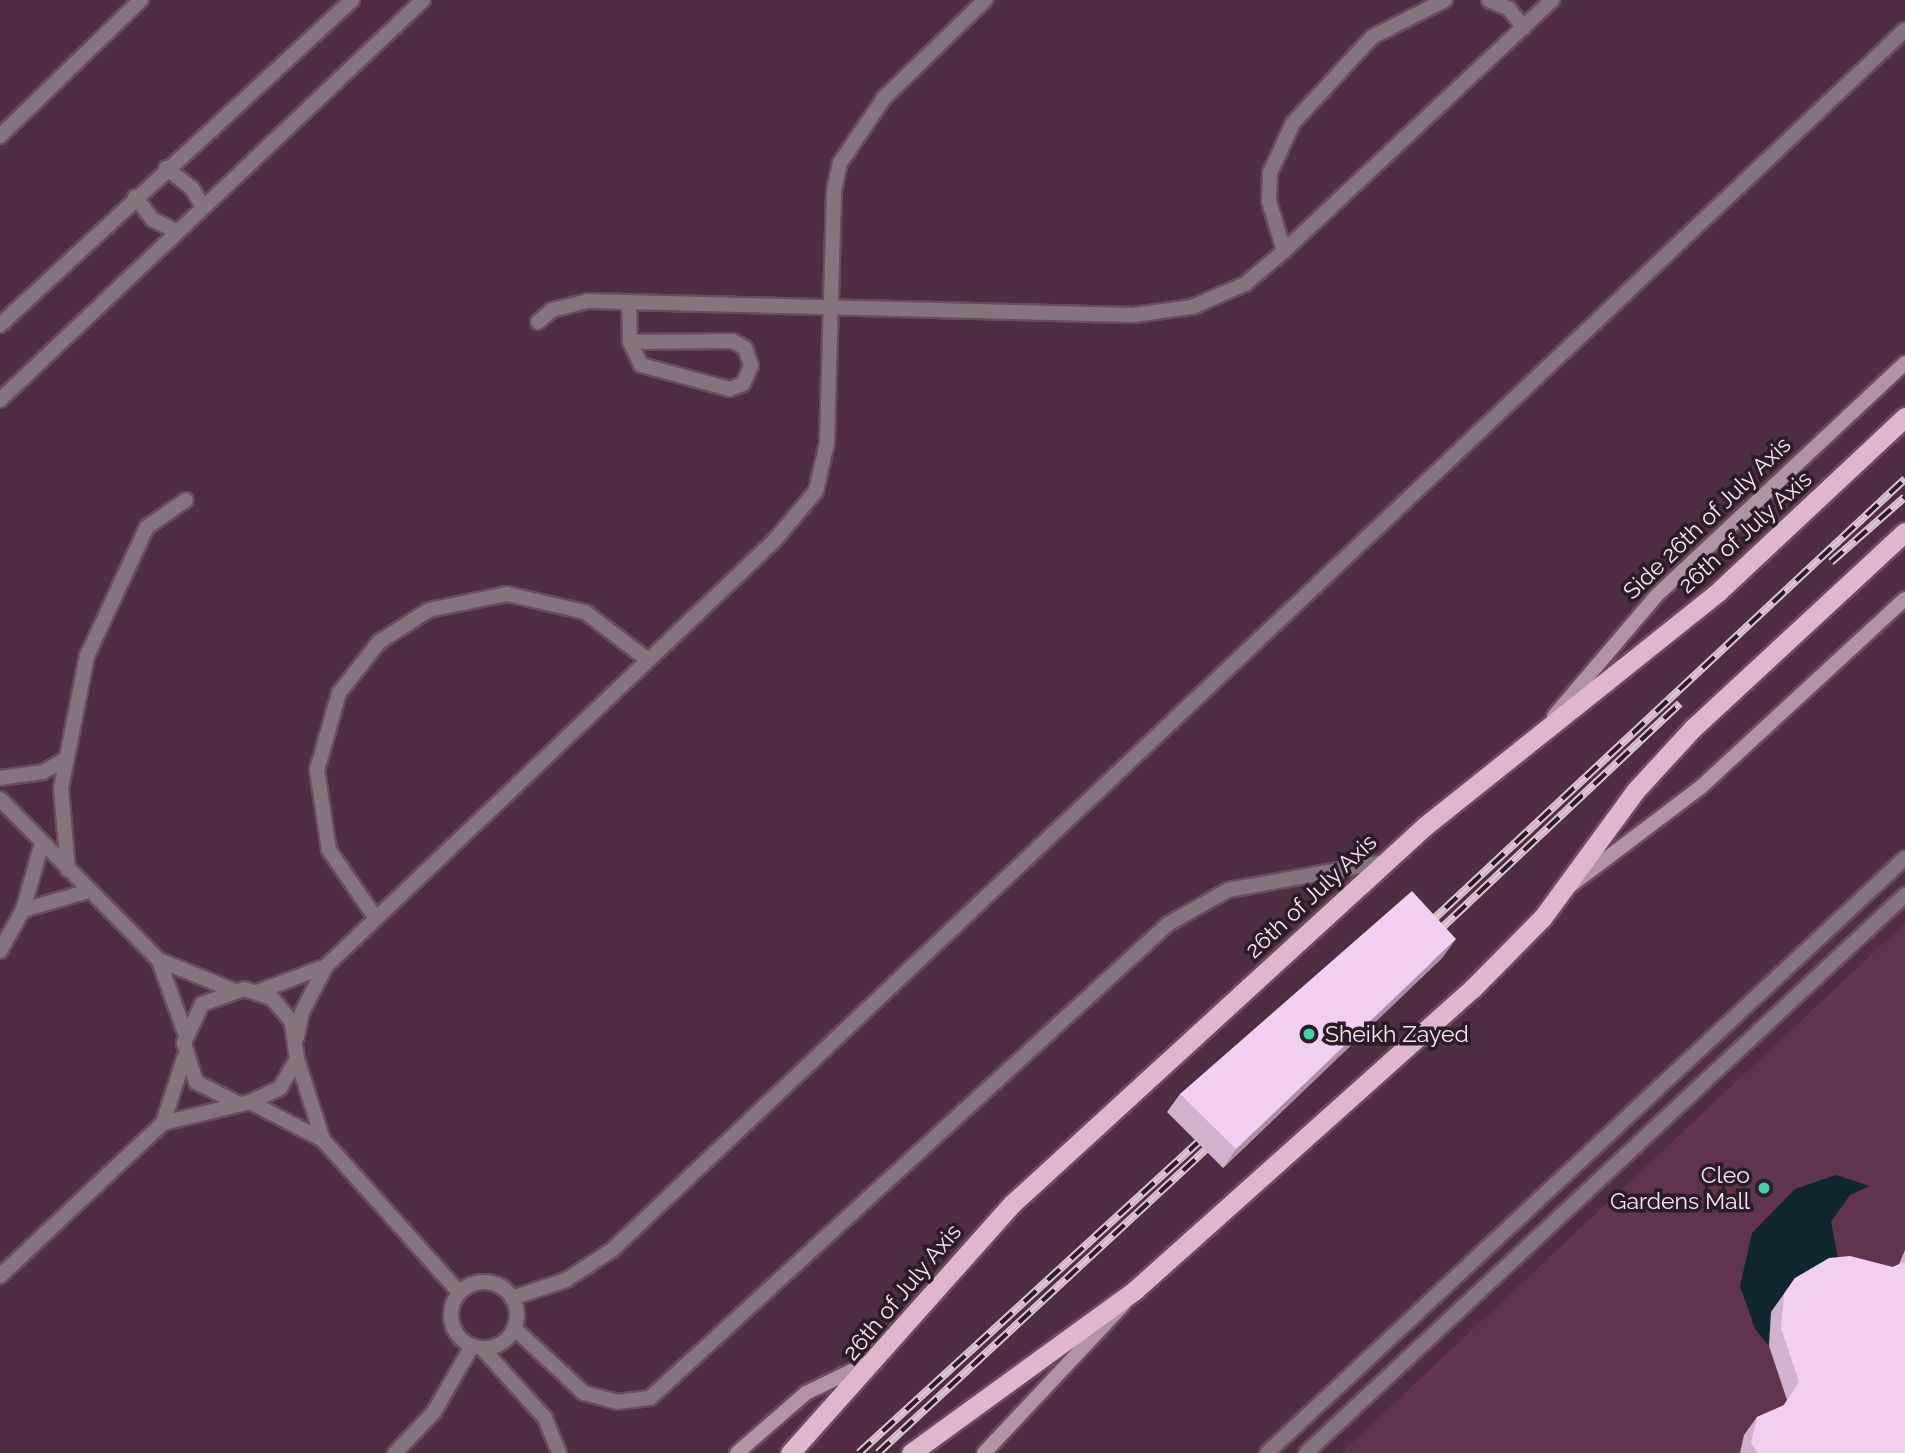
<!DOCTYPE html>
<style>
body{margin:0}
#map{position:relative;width:1905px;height:1453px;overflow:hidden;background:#502e41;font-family:Raleway,sans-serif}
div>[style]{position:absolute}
.built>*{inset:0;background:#5e354c}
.water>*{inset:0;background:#112730}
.roads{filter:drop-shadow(2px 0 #6b4b5d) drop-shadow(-2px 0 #6b4b5d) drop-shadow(0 2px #6b4b5d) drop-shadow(0 -2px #6b4b5d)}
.minor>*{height:14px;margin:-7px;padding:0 7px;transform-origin:7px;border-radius:7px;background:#86747d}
.minor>.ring{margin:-7px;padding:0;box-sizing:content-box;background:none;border:14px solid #86747d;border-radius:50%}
.secondary>*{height:14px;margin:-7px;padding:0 7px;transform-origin:7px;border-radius:7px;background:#b094a2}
.trunk>*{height:19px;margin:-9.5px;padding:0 9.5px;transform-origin:9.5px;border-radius:9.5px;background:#deb7cb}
.rail>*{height:8px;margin-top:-4px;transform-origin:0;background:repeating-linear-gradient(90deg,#2c1c25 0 16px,#dcc4d0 0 32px);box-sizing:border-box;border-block:2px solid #dcc4d0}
.wall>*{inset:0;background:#ceb2ce}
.shaded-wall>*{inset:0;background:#a891a8}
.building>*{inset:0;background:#f0cff0}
.dots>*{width:19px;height:19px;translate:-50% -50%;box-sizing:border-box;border:4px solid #2c1c25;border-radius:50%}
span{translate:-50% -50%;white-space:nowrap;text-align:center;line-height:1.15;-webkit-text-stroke:7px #2c1c25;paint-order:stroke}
.street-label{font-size:23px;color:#fae4ef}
.poi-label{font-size:23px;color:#fae4ef}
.left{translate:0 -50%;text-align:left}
.right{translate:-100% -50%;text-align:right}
</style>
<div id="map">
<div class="built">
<i style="clip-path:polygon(1905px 923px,1905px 1453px,1341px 1453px)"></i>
</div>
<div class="water">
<i style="clip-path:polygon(1836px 1175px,1870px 1186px,1850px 1195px,1831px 1222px,1840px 1268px,1783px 1296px,1771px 1312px,1769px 1346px,1755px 1329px,1740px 1286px,1752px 1233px,1795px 1189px)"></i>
</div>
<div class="roads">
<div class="minor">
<i style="left:1489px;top:0;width:22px;rotate:24deg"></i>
<i style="left:1509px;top:9px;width:24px;rotate:52deg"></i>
<i style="left:0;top:136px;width:196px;rotate:-44deg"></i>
<i style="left:166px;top:168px;width:33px;rotate:38deg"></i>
<i style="left:192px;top:188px;width:22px;rotate:60deg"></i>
<i style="left:135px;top:197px;width:28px;rotate:52deg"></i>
<i style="left:152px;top:219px;width:28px;rotate:27deg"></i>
<i style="left:1284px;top:251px;width:52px;rotate:-106.7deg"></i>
<i style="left:1269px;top:201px;width:28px;rotate:-88deg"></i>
<i style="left:1270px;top:173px;width:55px;rotate:-65.3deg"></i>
<i style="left:1293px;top:123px;width:117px;rotate:-47.4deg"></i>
<i style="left:1372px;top:37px;width:82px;rotate:-26.9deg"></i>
<i style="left:629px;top:302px;width:40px;rotate:88.6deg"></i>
<i style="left:630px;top:342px;width:25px;rotate:64deg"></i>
<i style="left:641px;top:365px;width:92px;rotate:15.1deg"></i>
<i style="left:730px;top:389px;width:14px;rotate:-21deg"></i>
<i style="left:743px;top:384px;width:20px;rotate:-66deg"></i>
<i style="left:751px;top:366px;width:19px;rotate:-108deg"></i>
<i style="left:745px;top:348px;width:14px;rotate:-150deg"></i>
<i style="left:733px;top:341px;width:103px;rotate:179.4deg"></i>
<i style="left:538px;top:322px;width:18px;rotate:-41deg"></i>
<i style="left:552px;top:310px;width:36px;rotate:-14deg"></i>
<i style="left:587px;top:301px;width:547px;rotate:1.47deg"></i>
<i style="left:1134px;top:315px;width:59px;rotate:-7.9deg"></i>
<i style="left:1192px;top:307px;width:58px;rotate:-23.5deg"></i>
<i style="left:1245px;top:284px;width:51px;rotate:-40.2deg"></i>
<i style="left:1284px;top:251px;width:367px;rotate:-43.1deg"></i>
<i style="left:0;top:325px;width:479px;rotate:-42.7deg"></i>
<i style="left:0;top:400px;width:582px;rotate:-43.4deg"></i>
<i style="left:0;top:778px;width:43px;rotate:-7.9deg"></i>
<i style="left:43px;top:772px;width:24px;rotate:-30deg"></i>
<i style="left:0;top:799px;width:226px;rotate:45.4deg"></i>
<i style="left:159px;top:960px;width:77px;rotate:22.2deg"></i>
<i style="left:68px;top:870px;width:82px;rotate:-94.9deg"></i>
<i style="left:61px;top:788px;width:135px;rotate:-78.9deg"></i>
<i style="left:87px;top:656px;width:142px;rotate:-65.1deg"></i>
<i style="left:147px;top:527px;width:47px;rotate:-34.7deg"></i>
<i style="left:23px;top:910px;width:69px;rotate:-16.1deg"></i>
<i style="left:375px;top:917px;width:81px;rotate:-124.5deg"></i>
<i style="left:329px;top:850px;width:81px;rotate:-98.5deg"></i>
<i style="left:317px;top:770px;width:80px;rotate:-74.1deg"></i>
<i style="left:339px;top:693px;width:65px;rotate:-51.9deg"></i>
<i style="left:379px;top:642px;width:59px;rotate:-32.6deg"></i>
<i style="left:429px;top:610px;width:80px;rotate:-11.6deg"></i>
<i style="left:507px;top:594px;width:80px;rotate:13deg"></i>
<i style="left:585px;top:612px;width:79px;rotate:37.3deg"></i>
<i style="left:0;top:951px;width:47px;rotate:-60.7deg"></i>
<i style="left:23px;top:910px;width:70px;rotate:-74.2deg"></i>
<i style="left:159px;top:961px;width:77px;rotate:70.1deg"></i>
<i style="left:257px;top:992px;width:68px;rotate:-20.6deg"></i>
<i style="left:297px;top:1037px;width:25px;rotate:-79deg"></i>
<i style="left:302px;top:1012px;width:52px;rotate:-62.4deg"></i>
<i style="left:326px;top:966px;width:618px;rotate:-43.49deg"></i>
<i style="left:774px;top:541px;width:65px;rotate:-50deg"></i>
<i style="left:816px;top:491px;width:49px;rotate:-77.1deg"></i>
<i style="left:827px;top:443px;width:252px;rotate:-88.4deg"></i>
<i style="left:834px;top:191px;width:29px;rotate:-78deg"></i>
<i style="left:840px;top:163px;width:78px;rotate:-55.9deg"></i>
<i style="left:884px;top:98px;width:141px;rotate:-44.1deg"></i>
<i style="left:297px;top:1059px;width:85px;rotate:72.2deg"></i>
<i style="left:250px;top:1102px;width:82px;rotate:27.5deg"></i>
<i style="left:323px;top:1140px;width:204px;rotate:48.2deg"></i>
<i style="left:163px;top:1123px;width:68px;rotate:-72.1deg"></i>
<i style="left:0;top:1276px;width:224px;rotate:-43.2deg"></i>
<i style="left:163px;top:1123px;width:89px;rotate:-13.6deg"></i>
<i style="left:250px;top:1102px;width:33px;rotate:-25deg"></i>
<i style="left:280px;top:1088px;width:34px;rotate:-60deg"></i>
<i style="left:297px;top:1059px;width:37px;rotate:-98deg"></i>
<i style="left:292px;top:1022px;width:31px;rotate:-130deg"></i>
<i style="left:272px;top:998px;width:29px;rotate:-162deg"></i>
<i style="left:244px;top:989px;width:45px;rotate:160.3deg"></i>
<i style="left:202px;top:1004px;width:43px;rotate:114.8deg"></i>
<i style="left:184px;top:1043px;width:41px;rotate:72.9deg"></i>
<i style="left:196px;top:1082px;width:46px;rotate:27.1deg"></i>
<i class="ring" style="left:451px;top:1282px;width:52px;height:52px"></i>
<i style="left:512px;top:1298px;width:57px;rotate:-18.4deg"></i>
<i style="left:566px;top:1280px;width:55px;rotate:-33.1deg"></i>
<i style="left:612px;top:1250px;width:1778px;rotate:-43.34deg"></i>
<i style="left:514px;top:1328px;width:96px;rotate:42.9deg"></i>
<i style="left:584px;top:1393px;width:34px;rotate:15deg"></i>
<i style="left:617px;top:1402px;width:33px;rotate:-7deg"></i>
<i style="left:650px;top:1398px;width:702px;rotate:-42.46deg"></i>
<i style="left:1168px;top:924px;width:69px;rotate:-29.5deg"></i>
<i style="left:1228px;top:890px;width:158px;rotate:-10.2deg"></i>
<i style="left:482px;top:1348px;width:94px;rotate:48deg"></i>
<i style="left:545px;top:1418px;width:38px;rotate:68deg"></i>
<i style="left:395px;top:1453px;width:57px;rotate:-46.4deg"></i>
<i style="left:434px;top:1412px;width:76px;rotate:-60.1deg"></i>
<i style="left:1267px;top:1453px;width:872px;rotate:-43deg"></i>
<i style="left:1306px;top:1453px;width:819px;rotate:-42.97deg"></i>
</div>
<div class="secondary">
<i style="left:1554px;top:716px;width:157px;rotate:-49.6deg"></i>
<i style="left:1656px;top:596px;width:341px;rotate:-43.1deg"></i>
<i style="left:1570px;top:886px;width:164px;rotate:-37.1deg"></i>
<i style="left:1701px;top:787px;width:277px;rotate:-42.7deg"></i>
<i style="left:737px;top:1453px;width:91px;rotate:-41deg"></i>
<i style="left:806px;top:1393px;width:71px;rotate:-25.8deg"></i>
<i style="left:984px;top:1453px;width:204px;rotate:-46.8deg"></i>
</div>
<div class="trunk">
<i style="left:790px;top:1453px;width:335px;rotate:-48.3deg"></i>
<i style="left:1013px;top:1203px;width:558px;rotate:-42.46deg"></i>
<i style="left:1425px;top:826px;width:376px;rotate:-38.6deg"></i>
<i style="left:1719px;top:591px;width:255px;rotate:-43.1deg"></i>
<i style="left:911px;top:1453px;width:277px;rotate:-36deg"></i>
<i style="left:1135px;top:1290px;width:452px;rotate:-41.8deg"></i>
<i style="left:1472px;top:989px;width:101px;rotate:-45.4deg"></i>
<i style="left:1543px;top:917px;width:157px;rotate:-53.8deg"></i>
<i style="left:1636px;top:790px;width:83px;rotate:-47.4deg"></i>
<i style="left:1692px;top:729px;width:290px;rotate:-42.8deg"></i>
</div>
</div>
<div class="rail">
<i style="left:1831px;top:562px;width:98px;rotate:-41.3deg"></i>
<i style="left:1422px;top:930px;width:661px;rotate:-43.04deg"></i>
<i style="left:1431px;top:938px;width:342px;rotate:-43.3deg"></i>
<i style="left:859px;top:1453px;width:460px;rotate:-42.5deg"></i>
<i style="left:878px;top:1453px;width:449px;rotate:-42.8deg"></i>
</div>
<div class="wall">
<i style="clip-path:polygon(1443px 957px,1223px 1168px,1167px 1112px,1180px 1094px)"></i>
<i style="clip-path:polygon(1905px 1250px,1905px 1453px,1740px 1453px,1744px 1435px,1757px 1417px,1783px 1406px,1787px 1400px,1769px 1346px,1771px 1312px,1795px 1278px,1893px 1267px,1899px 1264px)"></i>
</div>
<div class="shaded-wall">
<i style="clip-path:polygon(1456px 939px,1443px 957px,1223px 1168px,1236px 1149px)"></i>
</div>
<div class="building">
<i style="clip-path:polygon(1412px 891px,1456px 939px,1236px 1149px,1180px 1094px)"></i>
<i style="clip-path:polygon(1850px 1256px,1893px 1267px,1905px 1262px,1905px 1453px,1758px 1453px,1751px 1443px,1757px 1417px,1784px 1405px,1799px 1382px,1781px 1328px,1784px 1294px,1795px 1278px,1829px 1258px)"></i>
</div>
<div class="dots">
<i style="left:1309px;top:1034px;background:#3ed4a3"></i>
<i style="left:1764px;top:1188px;background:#3ed4a3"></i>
</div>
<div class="street-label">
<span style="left:1707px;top:518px;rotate:-44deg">Side 26th of July Axis</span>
<span style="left:1745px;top:532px;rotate:-42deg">26th of July Axis</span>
<span style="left:1311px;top:896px;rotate:-43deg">26th of July Axis</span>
<span style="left:902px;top:1292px;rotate:-50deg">26th of July Axis</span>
</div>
<div class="poi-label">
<span class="left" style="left:1325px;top:1034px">Sheikh Zayed</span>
<span class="right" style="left:1750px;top:1188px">Cleo<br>Gardens Mall</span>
</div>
</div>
